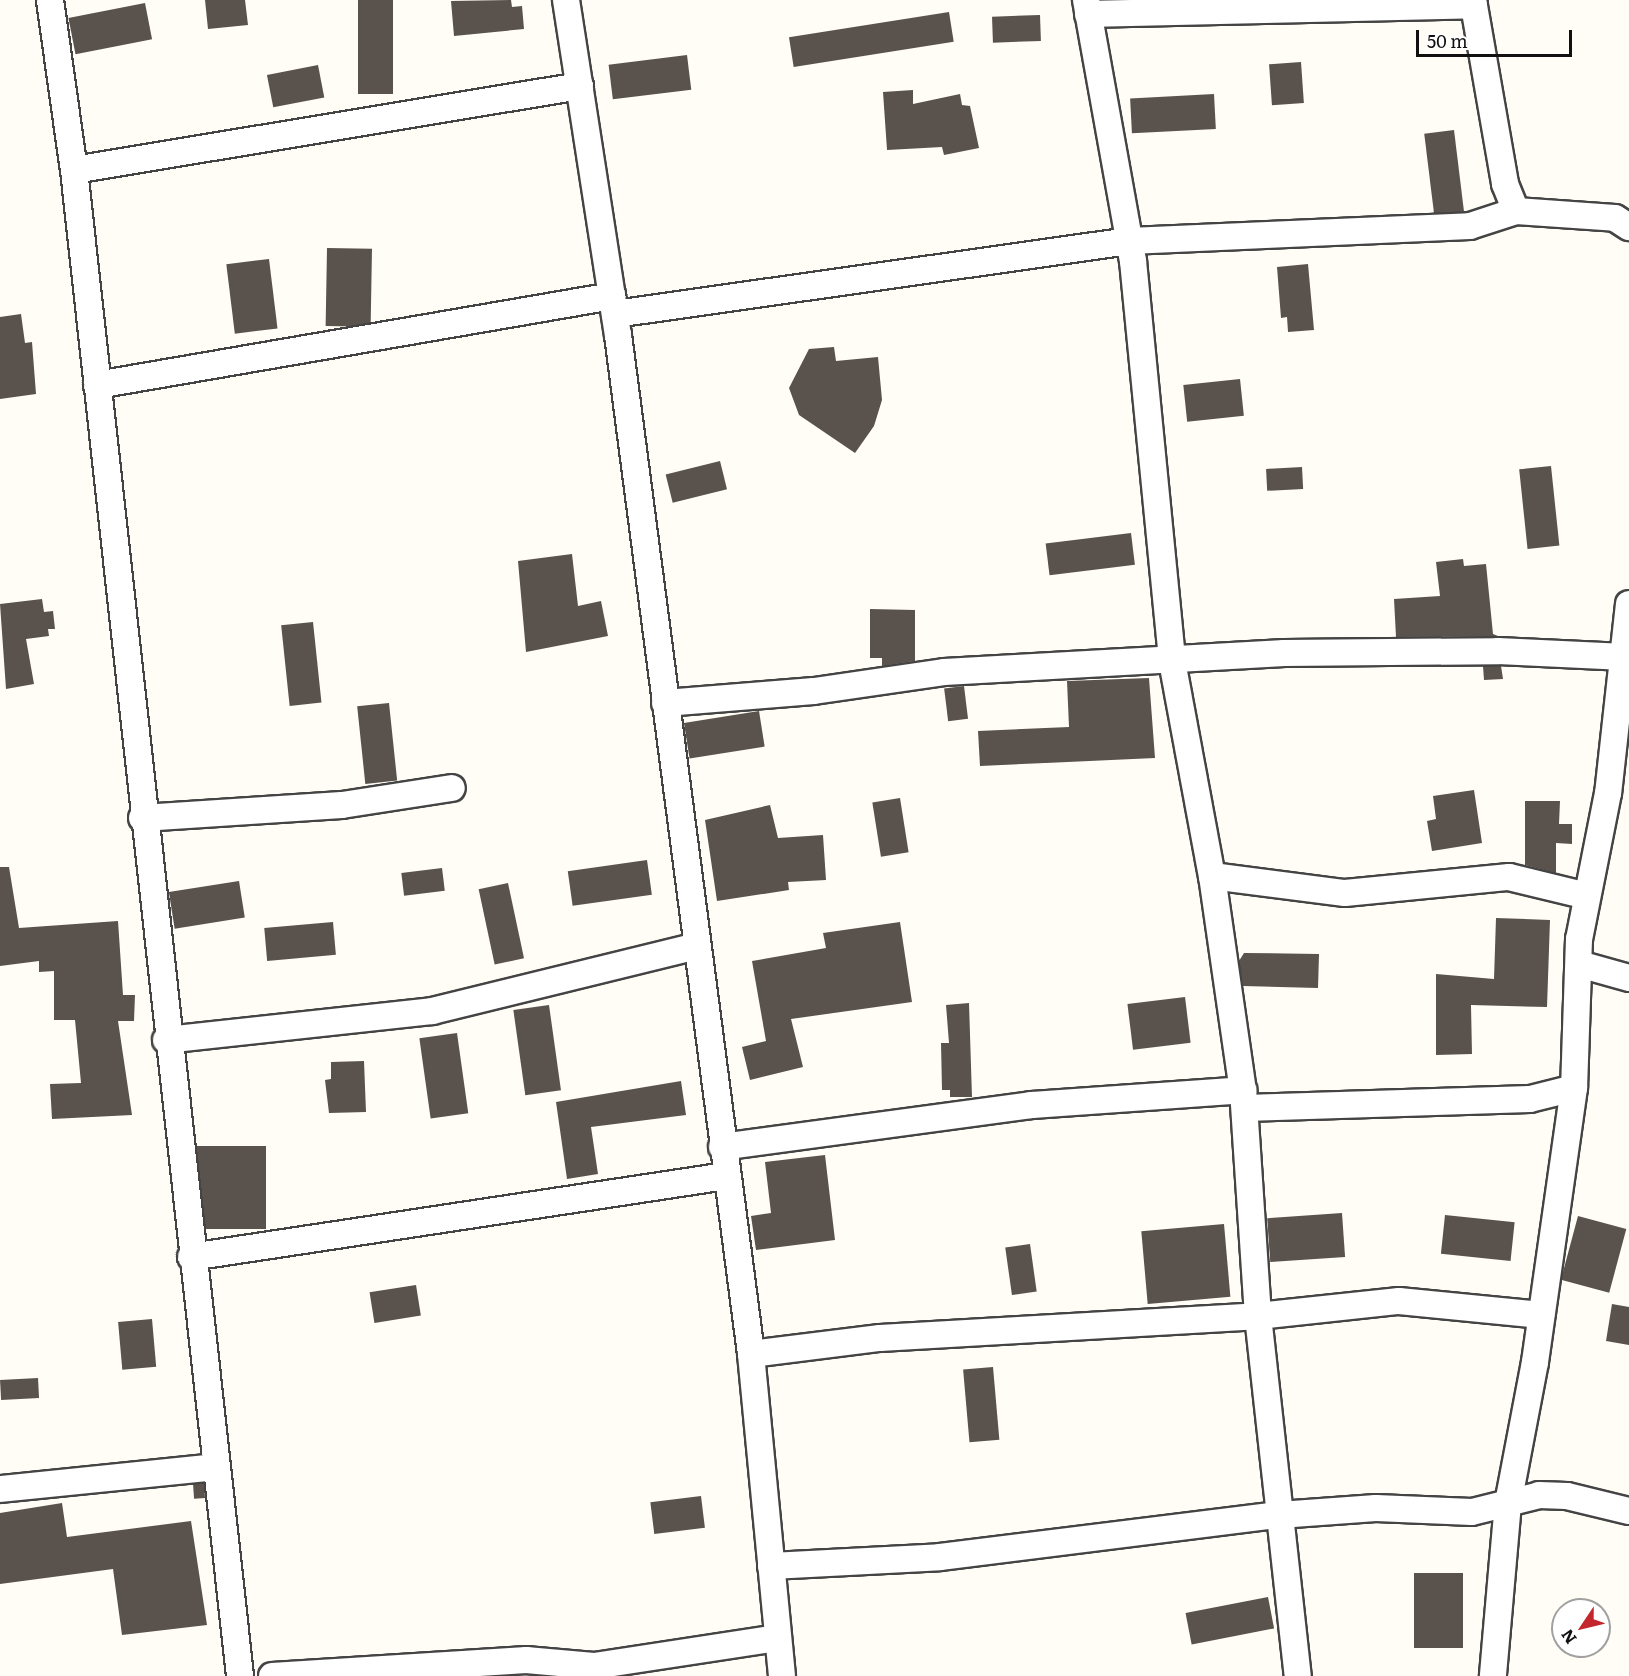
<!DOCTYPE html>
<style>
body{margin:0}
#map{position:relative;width:1629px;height:1676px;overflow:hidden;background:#fffdf5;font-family:Literata,serif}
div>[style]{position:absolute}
.building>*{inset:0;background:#5a524d;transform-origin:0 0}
.roads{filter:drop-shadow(2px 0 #444) drop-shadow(-2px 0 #444) drop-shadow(0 2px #444) drop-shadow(0 -2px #444)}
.minor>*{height:26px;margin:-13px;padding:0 13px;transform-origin:13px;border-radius:13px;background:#fff}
span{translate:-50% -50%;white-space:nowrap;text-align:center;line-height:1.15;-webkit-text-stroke:6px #fff;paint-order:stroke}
.north{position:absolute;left:1551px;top:1598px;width:60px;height:60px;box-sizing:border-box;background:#fff;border:2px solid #a0a0a0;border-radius:50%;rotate:235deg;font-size:16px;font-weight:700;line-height:24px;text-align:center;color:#111}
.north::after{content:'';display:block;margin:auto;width:21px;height:27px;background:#c4262e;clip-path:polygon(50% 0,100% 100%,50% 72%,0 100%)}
.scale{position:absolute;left:1416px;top:30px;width:156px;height:27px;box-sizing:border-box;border:3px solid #111;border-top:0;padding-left:8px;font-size:18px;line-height:21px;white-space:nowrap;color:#111;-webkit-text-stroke:4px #fff;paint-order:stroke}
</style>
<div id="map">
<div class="building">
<i style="clip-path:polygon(205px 0,245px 0,248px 25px,208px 29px)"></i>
<i style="left:358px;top:0;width:35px;height:94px"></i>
<i style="clip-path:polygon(511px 0,512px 7px,522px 6px,524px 29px,454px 36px,451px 1px)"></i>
<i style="left:145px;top:3px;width:37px;height:78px;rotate:79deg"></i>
<i style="left:949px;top:12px;width:30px;height:162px;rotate:81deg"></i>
<i style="left:1040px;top:15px;width:26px;height:48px;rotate:88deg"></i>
<i style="left:687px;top:55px;width:35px;height:79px;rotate:83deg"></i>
<i style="left:1301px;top:62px;width:41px;height:32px;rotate:86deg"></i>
<i style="left:318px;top:65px;width:33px;height:52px;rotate:79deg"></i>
<i style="clip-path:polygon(913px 90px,913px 104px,960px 94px,962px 105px,970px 106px,979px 148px,944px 155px,942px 147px,887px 150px,883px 92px)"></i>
<i style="left:1214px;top:94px;width:35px;height:84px;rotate:87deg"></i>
<i style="left:1454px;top:130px;width:82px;height:30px;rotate:83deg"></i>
<i style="left:327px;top:248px;width:45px;height:78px;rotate:1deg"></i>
<i style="left:269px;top:259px;width:70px;height:43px;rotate:83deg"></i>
<i style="clip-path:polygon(1308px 264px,1314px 330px,1288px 332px,1287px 317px,1281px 318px,1277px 267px)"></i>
<i style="clip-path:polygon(21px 314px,25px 343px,32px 342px,36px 394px,0 399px,0 317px)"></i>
<i style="clip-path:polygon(834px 347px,836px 361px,878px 357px,882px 400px,874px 426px,855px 453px,799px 415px,789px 388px,809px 349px)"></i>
<i style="left:1240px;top:379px;width:37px;height:57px;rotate:84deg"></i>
<i style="left:720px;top:461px;width:29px;height:56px;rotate:76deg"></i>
<i style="left:1551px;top:466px;width:80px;height:32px;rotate:84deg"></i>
<i style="left:1302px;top:467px;width:22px;height:36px;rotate:87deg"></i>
<i style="left:1131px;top:533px;width:32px;height:86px;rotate:83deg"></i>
<i style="clip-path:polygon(572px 554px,578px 606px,601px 601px,608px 636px,526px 652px,518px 561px)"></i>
<i style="clip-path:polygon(1463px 559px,1464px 566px,1486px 564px,1493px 634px,1498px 636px,1396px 637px,1394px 599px,1440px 596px,1436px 562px)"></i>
<i style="clip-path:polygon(42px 599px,44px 612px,53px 611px,55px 629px,48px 629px,49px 636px,26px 639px,34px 684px,6px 689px,0 604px)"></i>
<i style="clip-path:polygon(870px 609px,915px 610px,915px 661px,882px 666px,882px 658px,870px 658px)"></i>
<i style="left:313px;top:622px;width:81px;height:32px;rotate:84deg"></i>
<i style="clip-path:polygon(1483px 666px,1501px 666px,1503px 679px,1484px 680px)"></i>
<i style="clip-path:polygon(1149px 678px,1155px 758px,980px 766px,978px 731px,1069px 727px,1067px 681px)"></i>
<i style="left:964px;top:686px;width:33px;height:20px;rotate:83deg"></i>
<i style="left:389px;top:703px;width:78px;height:32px;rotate:84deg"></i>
<i style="left:759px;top:711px;width:36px;height:76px;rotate:81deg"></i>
<i style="clip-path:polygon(1474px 790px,1482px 843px,1432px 851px,1427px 821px,1436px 819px,1433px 796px)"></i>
<i style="left:900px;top:798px;width:55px;height:28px;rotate:81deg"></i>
<i style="clip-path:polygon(1525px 801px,1560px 801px,1559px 824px,1572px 824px,1572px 844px,1556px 843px,1556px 873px,1525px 865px)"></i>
<i style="clip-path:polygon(770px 805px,778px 838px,823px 835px,826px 880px,788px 882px,789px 890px,717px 901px,705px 820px)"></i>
<i style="left:647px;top:860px;width:35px;height:80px;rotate:82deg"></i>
<i style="clip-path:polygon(0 867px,9px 867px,19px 928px,118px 921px,123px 995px,135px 995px,134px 1021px,118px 1021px,132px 1115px,52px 1119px,50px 1084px,81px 1083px,75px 1020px,54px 1020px,54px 971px,39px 972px,39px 961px,0 966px)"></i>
<i style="left:442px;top:868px;width:23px;height:41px;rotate:83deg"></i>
<i style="left:239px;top:881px;width:37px;height:71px;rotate:81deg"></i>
<i style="left:508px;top:883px;width:77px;height:30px;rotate:78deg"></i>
<i style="clip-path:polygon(1496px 918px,1550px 920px,1547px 1007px,1471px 1005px,1472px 1054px,1436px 1055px,1436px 974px,1494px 979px)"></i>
<i style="left:333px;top:922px;width:33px;height:69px;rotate:85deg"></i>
<i style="clip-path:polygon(900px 922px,912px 1002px,791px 1019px,803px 1067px,750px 1080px,742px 1047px,766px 1041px,752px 961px,826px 948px,823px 933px)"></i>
<i style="clip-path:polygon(1244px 953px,1319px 954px,1318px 988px,1243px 986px,1239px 961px)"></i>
<i style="left:1185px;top:997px;width:46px;height:58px;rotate:83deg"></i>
<i style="clip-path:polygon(969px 1003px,972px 1097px,950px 1097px,950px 1090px,942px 1090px,941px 1043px,949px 1043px,946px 1005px)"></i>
<i style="left:549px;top:1005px;width:86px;height:36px;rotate:82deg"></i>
<i style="left:457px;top:1033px;width:81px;height:38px;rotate:82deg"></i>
<i style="clip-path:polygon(364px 1061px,366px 1112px,329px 1113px,325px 1080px,331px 1079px,331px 1062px)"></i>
<i style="clip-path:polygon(681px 1081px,686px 1115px,591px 1127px,598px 1174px,567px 1179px,556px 1102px)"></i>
<i style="left:197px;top:1146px;width:69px;height:83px"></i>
<i style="clip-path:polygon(825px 1155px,835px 1240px,756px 1250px,751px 1216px,771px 1213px,765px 1162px)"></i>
<i style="left:1342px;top:1213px;width:44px;height:75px;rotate:86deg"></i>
<i style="left:1445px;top:1215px;width:70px;height:39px;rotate:6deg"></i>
<i style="left:1578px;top:1216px;width:50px;height:66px;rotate:15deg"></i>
<i style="left:1224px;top:1224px;width:73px;height:83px;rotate:85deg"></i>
<i style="left:1030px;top:1244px;width:48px;height:25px;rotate:82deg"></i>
<i style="left:416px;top:1285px;width:31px;height:47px;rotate:81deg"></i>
<i style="clip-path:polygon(1612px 1304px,1629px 1307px,1629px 1345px,1606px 1341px)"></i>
<i style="left:152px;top:1319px;width:48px;height:34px;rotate:85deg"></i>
<i style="left:993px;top:1367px;width:73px;height:30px;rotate:85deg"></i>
<i style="left:38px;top:1378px;width:20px;height:38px;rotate:87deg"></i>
<i style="left:204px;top:1483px;width:15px;height:11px;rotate:86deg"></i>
<i style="left:701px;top:1496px;width:32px;height:51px;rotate:83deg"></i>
<i style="clip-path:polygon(62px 1503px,67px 1537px,191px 1521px,207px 1625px,122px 1635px,113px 1569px,0 1584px,0 1513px)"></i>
<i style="left:1414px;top:1573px;width:49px;height:75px"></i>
<i style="left:1268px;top:1597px;width:32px;height:84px;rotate:79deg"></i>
</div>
<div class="roads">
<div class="minor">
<i style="left:50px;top:0;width:172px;rotate:82deg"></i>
<i style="left:74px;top:170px;width:1515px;rotate:83.71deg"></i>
<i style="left:566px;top:0;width:339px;rotate:81.2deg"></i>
<i style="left:618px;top:335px;width:1028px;rotate:82.56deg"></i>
<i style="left:751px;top:1354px;width:323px;rotate:84.5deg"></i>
<i style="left:1086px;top:0;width:265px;rotate:79.8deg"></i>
<i style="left:1133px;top:261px;width:402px;rotate:84.4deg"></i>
<i style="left:1172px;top:661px;width:219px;rotate:79.5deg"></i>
<i style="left:1212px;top:876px;width:216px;rotate:81.8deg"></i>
<i style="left:1243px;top:1090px;width:226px;rotate:86.2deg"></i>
<i style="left:1258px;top:1316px;width:362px;rotate:83.7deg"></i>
<i style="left:1473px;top:0;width:187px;rotate:80.1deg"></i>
<i style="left:1505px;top:184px;width:29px;rotate:68deg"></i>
<i style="left:1516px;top:211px;width:99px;rotate:4deg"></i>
<i style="left:1615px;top:218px;width:17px;rotate:33deg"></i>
<i style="left:1088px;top:14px;width:386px;rotate:-1.3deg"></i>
<i style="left:74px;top:170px;width:513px;rotate:-9.43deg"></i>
<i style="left:615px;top:314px;width:519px;rotate:-8.08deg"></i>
<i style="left:1129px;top:241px;width:341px;rotate:-2.5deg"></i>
<i style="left:1470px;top:226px;width:48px;rotate:-18.1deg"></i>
<i style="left:97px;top:385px;width:523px;rotate:-9.8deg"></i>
<i style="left:1629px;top:604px;width:190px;rotate:96.3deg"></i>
<i style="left:1608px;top:793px;width:149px;rotate:101.2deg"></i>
<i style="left:1579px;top:939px;width:149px;rotate:91.9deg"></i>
<i style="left:1574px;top:1088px;width:277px;rotate:98.1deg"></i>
<i style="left:1535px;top:1362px;width:144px;rotate:100.8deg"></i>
<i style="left:1508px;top:1503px;width:32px;rotate:-14deg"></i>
<i style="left:1539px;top:1495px;width:28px;rotate:2deg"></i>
<i style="left:1567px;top:1496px;width:64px;rotate:13.6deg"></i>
<i style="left:665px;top:703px;width:149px;rotate:-4.6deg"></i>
<i style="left:814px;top:691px;width:131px;rotate:-8.3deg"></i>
<i style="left:944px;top:672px;width:341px;rotate:-3.2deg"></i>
<i style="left:1284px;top:653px;width:214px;rotate:-0.5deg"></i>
<i style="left:1498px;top:651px;width:127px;rotate:2.7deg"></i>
<i style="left:142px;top:818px;width:200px;rotate:-3.7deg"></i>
<i style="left:342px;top:805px;width:111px;rotate:-8.8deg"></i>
<i style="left:1212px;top:876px;width:134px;rotate:7.3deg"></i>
<i style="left:1345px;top:893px;width:165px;rotate:-5.6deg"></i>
<i style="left:1509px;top:877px;width:80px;rotate:13.7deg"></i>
<i style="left:1579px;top:964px;width:52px;rotate:15.6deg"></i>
<i style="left:166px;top:1040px;width:268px;rotate:-6.2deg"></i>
<i style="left:432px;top:1011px;width:272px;rotate:-13.8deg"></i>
<i style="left:1245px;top:1108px;width:285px;rotate:-1.8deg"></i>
<i style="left:1530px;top:1099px;width:45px;rotate:-14deg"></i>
<i style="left:722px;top:1147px;width:312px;rotate:-7.7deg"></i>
<i style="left:1031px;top:1105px;width:213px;rotate:-4deg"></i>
<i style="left:191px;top:1257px;width:541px;rotate:-8.61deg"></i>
<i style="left:751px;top:1354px;width:130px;rotate:-7.1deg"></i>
<i style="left:880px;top:1338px;width:379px;rotate:-3.3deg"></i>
<i style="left:1258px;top:1316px;width:142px;rotate:-6.1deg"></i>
<i style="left:1399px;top:1301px;width:143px;rotate:5.6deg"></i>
<i style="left:0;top:1489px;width:217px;rotate:-5.8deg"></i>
<i style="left:771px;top:1566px;width:169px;rotate:-3deg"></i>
<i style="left:940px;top:1557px;width:342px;rotate:-7.1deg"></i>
<i style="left:1279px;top:1515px;width:97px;rotate:-4.1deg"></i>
<i style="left:1376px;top:1508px;width:96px;rotate:2.4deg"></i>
<i style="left:1472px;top:1512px;width:37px;rotate:-14deg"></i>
<i style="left:1508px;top:1503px;width:174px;rotate:95deg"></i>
<i style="left:272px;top:1676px;width:255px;rotate:-3.6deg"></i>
<i style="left:526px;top:1660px;width:68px;rotate:5deg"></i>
<i style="left:594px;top:1666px;width:186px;rotate:-8.7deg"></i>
</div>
</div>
<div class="north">N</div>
<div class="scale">50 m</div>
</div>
